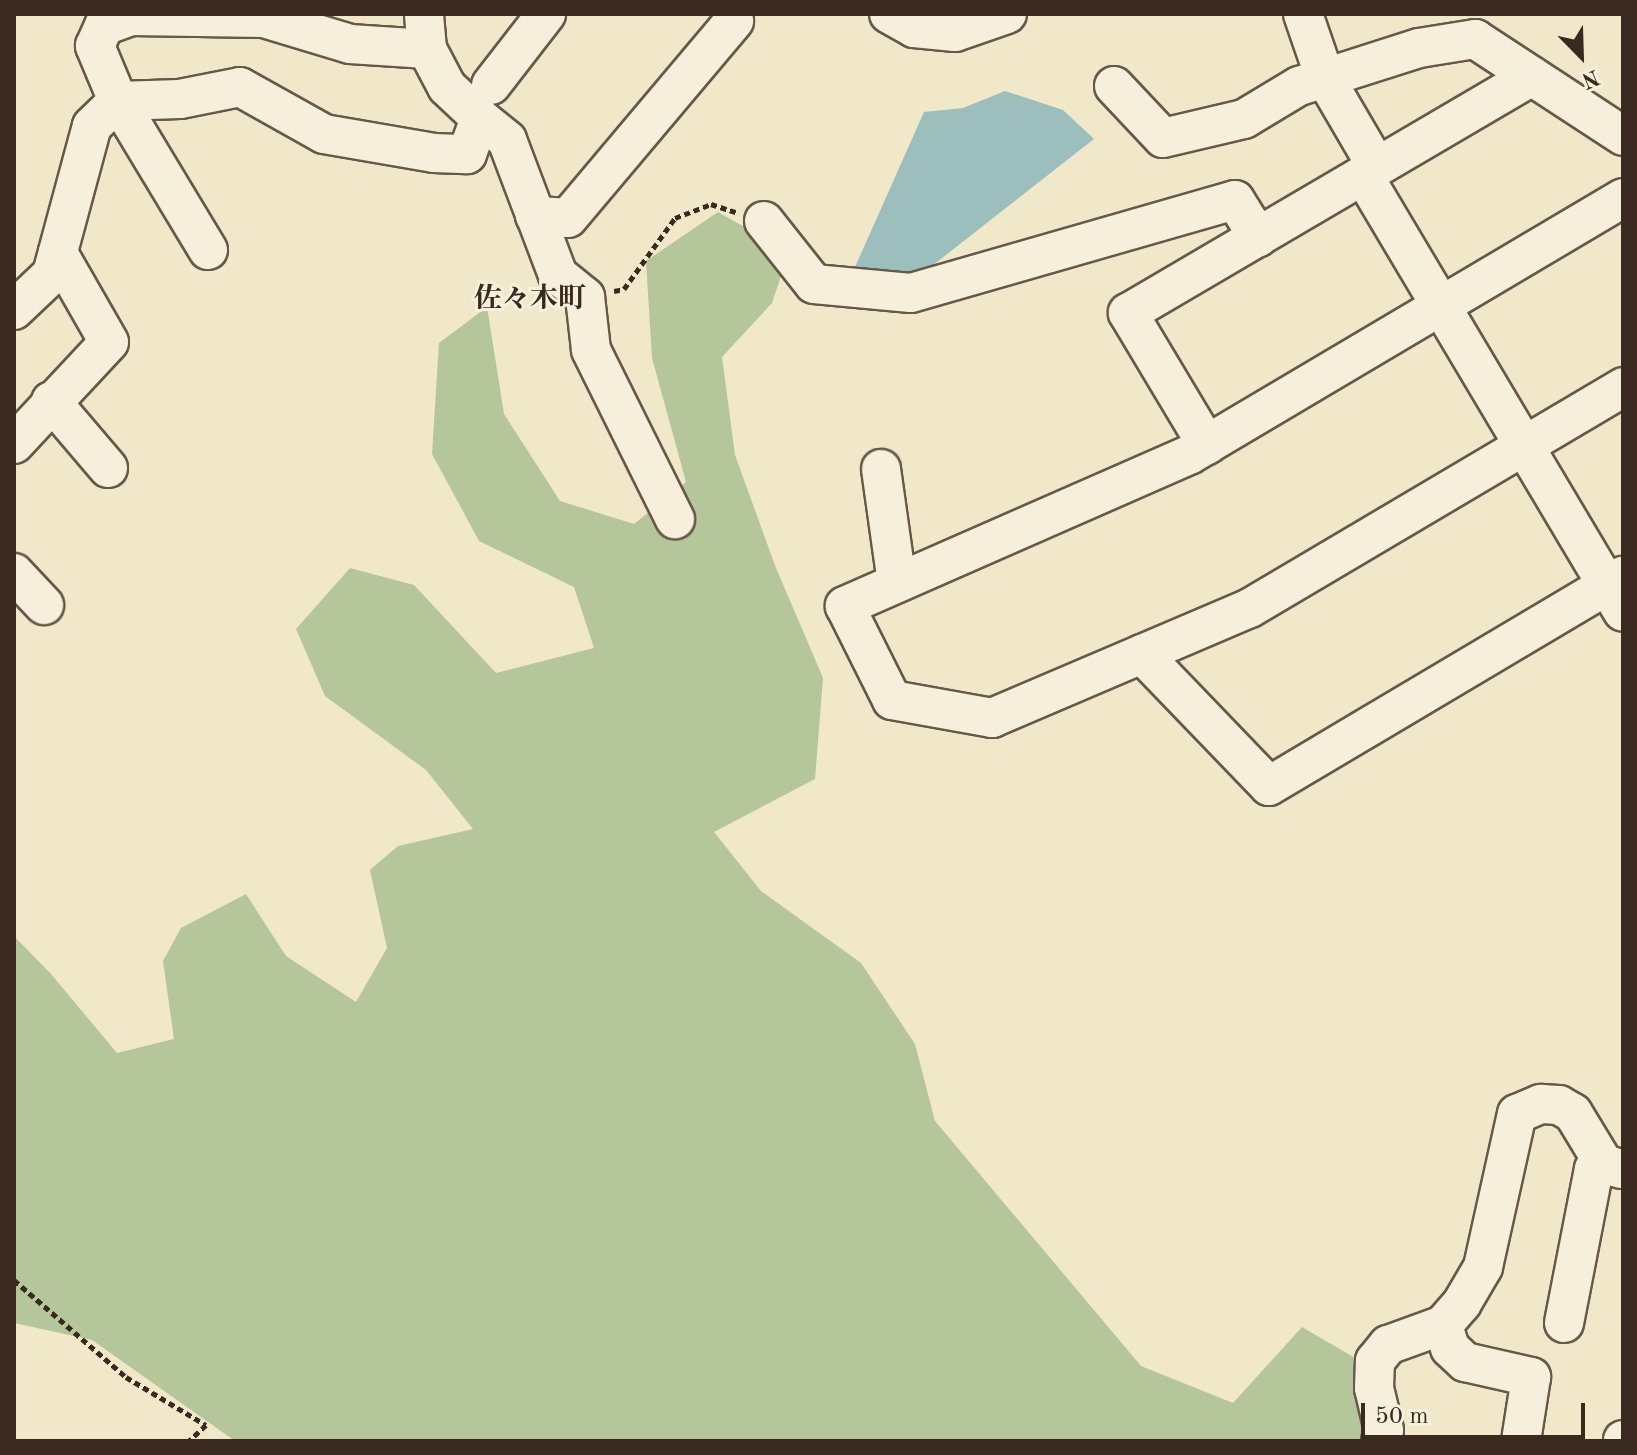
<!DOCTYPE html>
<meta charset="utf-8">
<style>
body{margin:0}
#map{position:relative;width:1637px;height:1455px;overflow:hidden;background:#f1e7c9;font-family:"Old Standard TT","Noto Serif JP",serif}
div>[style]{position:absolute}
.green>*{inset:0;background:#b5c79a}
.water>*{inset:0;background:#9cbebd}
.path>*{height:5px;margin-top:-2.5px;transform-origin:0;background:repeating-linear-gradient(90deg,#39291f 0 6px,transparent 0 10px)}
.roads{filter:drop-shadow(2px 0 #67584a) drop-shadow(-2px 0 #67584a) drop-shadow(0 2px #67584a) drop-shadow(0 -2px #67584a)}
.minor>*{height:38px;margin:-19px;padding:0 19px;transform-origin:19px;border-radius:19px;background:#f6efdc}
span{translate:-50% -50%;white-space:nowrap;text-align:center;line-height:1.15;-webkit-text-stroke:6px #f6efdc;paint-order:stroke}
.quarter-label{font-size:28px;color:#39291f;font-weight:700}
.frame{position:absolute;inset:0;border:16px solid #39291f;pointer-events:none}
.north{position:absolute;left:1541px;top:16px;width:80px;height:80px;-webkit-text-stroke:6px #f6efdc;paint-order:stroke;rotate:157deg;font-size:22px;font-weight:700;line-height:32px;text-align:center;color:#39291f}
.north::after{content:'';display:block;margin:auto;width:28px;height:36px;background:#39291f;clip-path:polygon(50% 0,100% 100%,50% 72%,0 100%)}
.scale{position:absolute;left:1361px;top:1403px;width:224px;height:36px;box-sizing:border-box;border:4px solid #39291f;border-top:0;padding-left:10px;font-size:24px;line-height:28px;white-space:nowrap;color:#39291f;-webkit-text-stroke:6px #f6efdc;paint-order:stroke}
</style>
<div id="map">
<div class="green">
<i style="clip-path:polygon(718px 212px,789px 252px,772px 303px,722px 357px,735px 455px,776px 568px,823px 678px,815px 779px,714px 832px,761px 891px,861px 963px,915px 1044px,935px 1121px,1141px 1366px,1233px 1403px,1302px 1327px,1374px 1369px,1378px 1441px,235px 1441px,92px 1340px,14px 1323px,14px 936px,51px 974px,117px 1053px,174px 1039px,163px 961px,181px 928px,246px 894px,286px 956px,356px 1002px,387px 948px,370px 870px,398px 846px,473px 829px,426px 770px,325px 696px,296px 629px,350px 568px,414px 585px,496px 673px,594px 648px,574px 587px,479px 541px,432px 454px,439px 343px,487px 307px,504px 414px,560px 501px,634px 524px,686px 482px,652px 358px,646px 261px)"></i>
</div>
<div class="water">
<i style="clip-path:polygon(1005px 91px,1063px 110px,1094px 139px,914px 280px,851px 276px,924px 112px,963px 108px)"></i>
</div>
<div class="path">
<i style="left:614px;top:291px;width:10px;rotate:-11deg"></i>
<i style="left:624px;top:289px;width:87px;rotate:-54.3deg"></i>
<i style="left:675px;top:218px;width:39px;rotate:-21deg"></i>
<i style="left:711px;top:204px;width:26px;rotate:18deg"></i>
<i style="left:14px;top:1280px;width:148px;rotate:40.9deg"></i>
<i style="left:126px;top:1377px;width:93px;rotate:31deg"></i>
<i style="left:206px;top:1425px;width:23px;rotate:137deg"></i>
</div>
<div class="roads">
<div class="minor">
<i style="left:889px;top:14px;width:29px;rotate:29deg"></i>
<i style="left:914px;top:28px;width:41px;rotate:5.6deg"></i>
<i style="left:955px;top:32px;width:55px;rotate:-19.1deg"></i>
<i style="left:1303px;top:14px;width:68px;rotate:71deg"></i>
<i style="left:1325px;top:78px;width:103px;rotate:59.7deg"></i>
<i style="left:491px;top:85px;width:90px;rotate:-52.2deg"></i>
<i style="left:1114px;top:86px;width:71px;rotate:46.7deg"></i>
<i style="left:1163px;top:138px;width:83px;rotate:-13.2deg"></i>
<i style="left:1244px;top:119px;width:64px;rotate:-31deg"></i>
<i style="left:1299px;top:86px;width:27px;rotate:-17deg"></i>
<i style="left:1325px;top:78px;width:99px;rotate:-17.7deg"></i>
<i style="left:1419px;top:48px;width:57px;rotate:-9.1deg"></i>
<i style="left:1475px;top:39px;width:177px;rotate:33.2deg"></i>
<i style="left:480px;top:118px;width:35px;rotate:39deg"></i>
<i style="left:507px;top:140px;width:144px;rotate:69.3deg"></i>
<i style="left:558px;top:275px;width:35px;rotate:39deg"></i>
<i style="left:585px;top:297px;width:53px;rotate:83.5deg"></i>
<i style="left:591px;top:350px;width:189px;rotate:63.6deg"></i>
<i style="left:1363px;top:175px;width:508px;rotate:59.25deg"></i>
<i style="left:1623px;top:198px;width:504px;rotate:149.37deg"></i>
<i style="left:1189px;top:455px;width:376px;rotate:156.3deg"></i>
<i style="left:845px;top:606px;width:105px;rotate:63.4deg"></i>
<i style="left:892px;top:700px;width:102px;rotate:10.2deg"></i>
<i style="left:992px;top:718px;width:280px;rotate:-23.1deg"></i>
<i style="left:1250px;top:608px;width:434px;rotate:-30.6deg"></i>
<i style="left:535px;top:216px;width:33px;rotate:3deg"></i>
<i style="left:568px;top:218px;width:258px;rotate:-49.9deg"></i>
<i style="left:764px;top:221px;width:80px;rotate:51.6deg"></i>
<i style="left:814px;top:284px;width:97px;rotate:5.3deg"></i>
<i style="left:911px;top:293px;width:337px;rotate:-16deg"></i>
<i style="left:1235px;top:200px;width:44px;rotate:58.1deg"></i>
<i style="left:208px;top:250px;width:174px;rotate:-121.1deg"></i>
<i style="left:118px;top:101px;width:60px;rotate:-112.7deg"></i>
<i style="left:95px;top:46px;width:22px;rotate:-66deg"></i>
<i style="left:104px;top:26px;width:30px;rotate:-20deg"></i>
<i style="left:132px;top:16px;width:132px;rotate:0.9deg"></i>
<i style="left:264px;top:18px;width:90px;rotate:16.8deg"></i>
<i style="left:350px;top:44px;width:77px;rotate:3.7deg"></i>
<i style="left:14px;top:310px;width:52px;rotate:-43.5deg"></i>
<i style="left:52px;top:274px;width:153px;rotate:-74.9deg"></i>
<i style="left:92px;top:126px;width:36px;rotate:-44deg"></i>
<i style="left:118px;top:101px;width:62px;rotate:-1.8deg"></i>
<i style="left:180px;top:99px;width:61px;rotate:-11.3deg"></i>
<i style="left:240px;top:87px;width:96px;rotate:29.2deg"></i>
<i style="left:324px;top:134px;width:112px;rotate:9.8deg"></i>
<i style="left:434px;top:153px;width:33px;rotate:2deg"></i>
<i style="left:467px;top:154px;width:38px;rotate:-70deg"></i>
<i style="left:480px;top:118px;width:45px;rotate:-136.8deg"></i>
<i style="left:447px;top:87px;width:43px;rotate:-117.8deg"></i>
<i style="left:427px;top:49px;width:35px;rotate:-95deg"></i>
<i style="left:51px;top:401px;width:88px;rotate:49.6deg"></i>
<i style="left:14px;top:444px;width:139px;rotate:-47deg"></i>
<i style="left:109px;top:342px;width:103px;rotate:-119.8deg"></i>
<i style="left:1207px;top:445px;width:154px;rotate:-120.9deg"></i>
<i style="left:1128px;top:313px;width:468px;rotate:-30.4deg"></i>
<i style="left:881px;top:469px;width:115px;rotate:82deg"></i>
<i style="left:14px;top:573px;width:44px;rotate:46.8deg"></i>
<i style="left:1142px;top:654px;width:183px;rotate:46.1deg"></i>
<i style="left:1269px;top:786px;width:412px;rotate:-30.7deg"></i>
<i style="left:1564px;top:1323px;width:157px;rotate:-79deg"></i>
<i style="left:1594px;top:1169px;width:11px;rotate:-27deg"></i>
<i style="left:1443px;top:1325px;width:24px;rotate:73deg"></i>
<i style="left:1450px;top:1348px;width:21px;rotate:43deg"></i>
<i style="left:1465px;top:1362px;width:68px;rotate:12.8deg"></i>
<i style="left:1531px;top:1377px;width:65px;rotate:98.9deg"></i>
<i style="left:1381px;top:1441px;width:11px;rotate:-75deg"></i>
<i style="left:1384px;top:1430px;width:43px;rotate:-103.4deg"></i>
<i style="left:1374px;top:1388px;width:27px;rotate:-88deg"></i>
<i style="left:1375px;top:1361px;width:21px;rotate:-51deg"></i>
<i style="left:1388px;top:1345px;width:59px;rotate:-20deg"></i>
<i style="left:1443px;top:1325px;width:29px;rotate:-49deg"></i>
<i style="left:1462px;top:1303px;width:42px;rotate:-59.7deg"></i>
<i style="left:1483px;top:1267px;width:157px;rotate:-77.5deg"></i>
<i style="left:1517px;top:1114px;width:26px;rotate:-23deg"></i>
<i style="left:1541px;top:1104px;width:18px;rotate:3deg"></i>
<i style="left:1559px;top:1105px;width:16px;rotate:30deg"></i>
<i style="left:1573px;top:1113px;width:60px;rotate:58.7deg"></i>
<i style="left:1604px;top:1164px;width:18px;rotate:16deg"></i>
<i style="left:1623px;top:1441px;width:1px;rotate:-90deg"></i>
</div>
</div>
<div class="quarter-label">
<span style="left:530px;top:300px">佐々木町</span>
</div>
<div class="frame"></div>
<div class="north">N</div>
<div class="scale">50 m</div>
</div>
